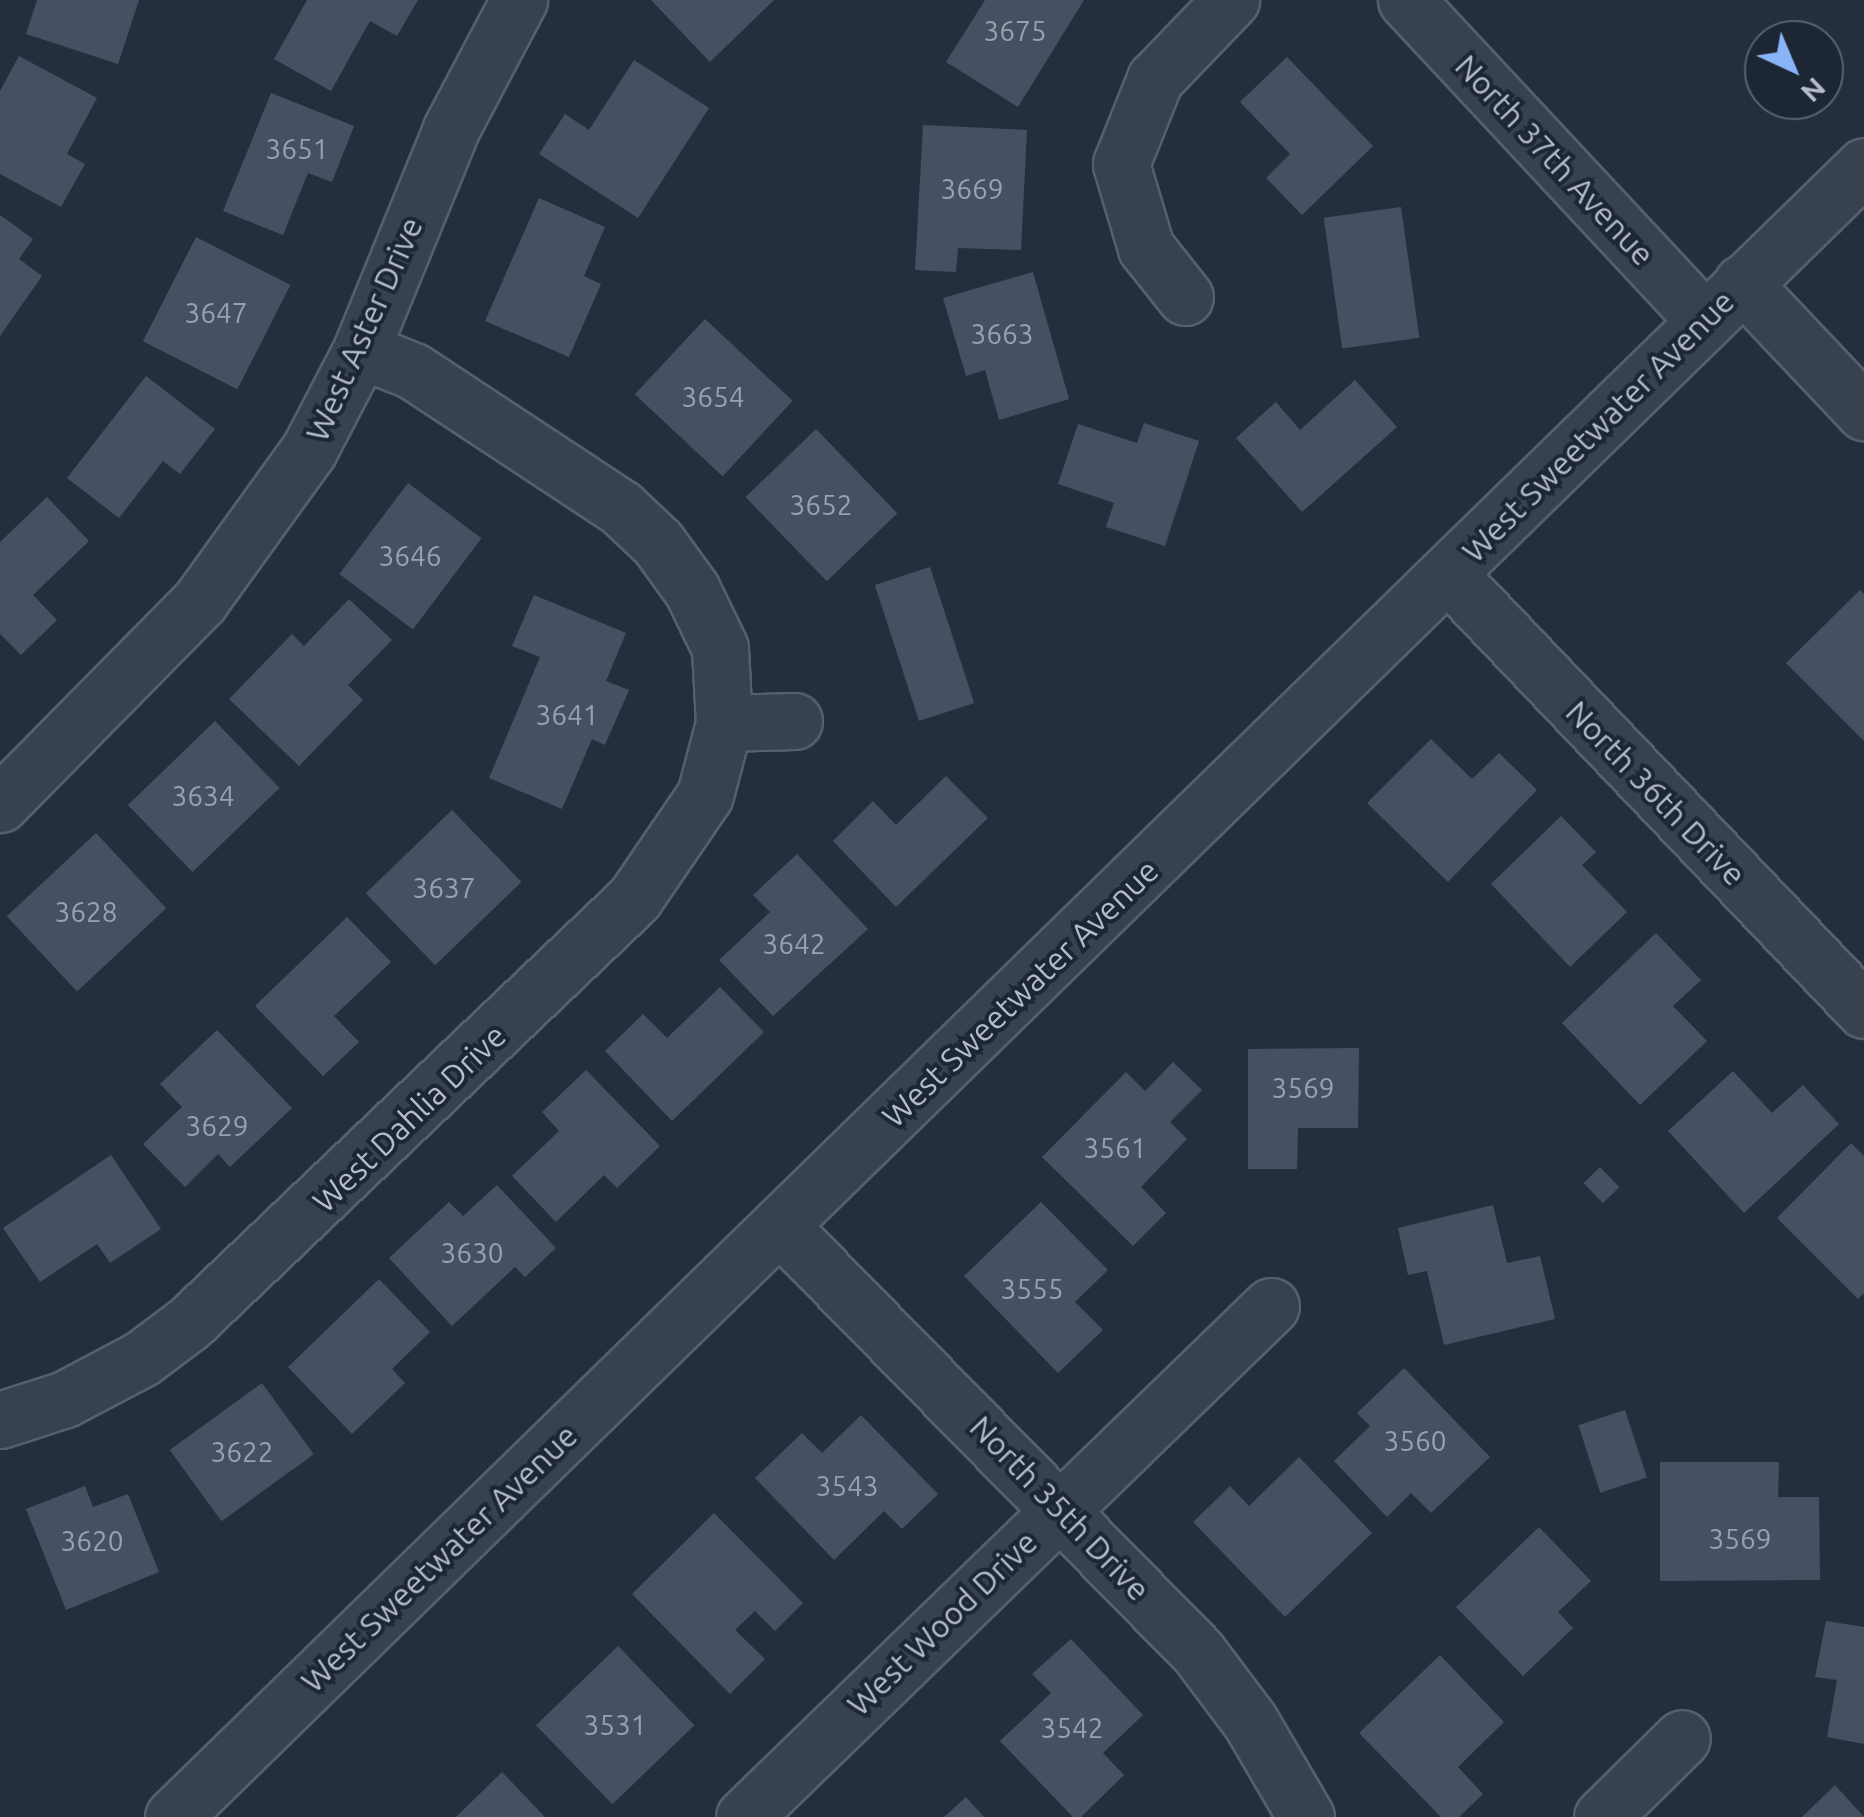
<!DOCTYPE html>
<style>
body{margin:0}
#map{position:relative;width:1864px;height:1817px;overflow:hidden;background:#242f3e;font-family:Ubuntu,sans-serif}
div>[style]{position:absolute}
.building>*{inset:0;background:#455162;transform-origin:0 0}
.roads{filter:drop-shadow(2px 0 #565f6c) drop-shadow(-2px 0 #565f6c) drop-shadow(0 2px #565f6c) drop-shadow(0 -2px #565f6c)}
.minor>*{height:55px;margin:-27.5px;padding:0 27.5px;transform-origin:27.5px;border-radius:27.5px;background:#38414e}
span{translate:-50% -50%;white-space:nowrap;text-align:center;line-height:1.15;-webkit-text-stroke:8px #1d2633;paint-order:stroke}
.number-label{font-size:28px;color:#98a1af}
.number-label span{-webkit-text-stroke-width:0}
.street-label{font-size:32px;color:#b4bcc9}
.north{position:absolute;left:1744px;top:20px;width:100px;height:100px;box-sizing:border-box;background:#1d2633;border:2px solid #59626f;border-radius:50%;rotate:136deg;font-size:28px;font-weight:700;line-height:40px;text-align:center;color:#b4bcc9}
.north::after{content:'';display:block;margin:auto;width:35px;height:45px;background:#8ab4f8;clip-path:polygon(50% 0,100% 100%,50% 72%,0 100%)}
</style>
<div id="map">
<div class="building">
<i style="clip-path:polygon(37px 0,139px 0,118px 64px,26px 34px)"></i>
<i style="clip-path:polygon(307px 0,418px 0,397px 36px,370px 21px,331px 91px,274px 59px)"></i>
<i style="clip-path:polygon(651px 0,774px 0,710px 62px)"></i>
<i style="clip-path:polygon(985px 0,1084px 0,1018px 107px,946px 62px)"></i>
<i style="clip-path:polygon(19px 56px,97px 98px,67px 154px,85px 164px,61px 207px,0 174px,0 91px)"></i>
<i style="clip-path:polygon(1287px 57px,1373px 146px,1302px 215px,1266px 178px,1290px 154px,1240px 102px)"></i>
<i style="clip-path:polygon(634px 60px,709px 108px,638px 218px,539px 154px,565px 114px,589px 130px)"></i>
<i style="clip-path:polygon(271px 93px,354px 126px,332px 182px,308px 173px,283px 235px,223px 211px)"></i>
<i style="clip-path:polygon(923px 125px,1027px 130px,1021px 250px,958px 248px,956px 272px,915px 270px)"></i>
<i style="clip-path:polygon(539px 198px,605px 227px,584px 276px,601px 284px,569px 357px,485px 321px)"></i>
<i style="left:1401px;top:207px;width:132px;height:78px;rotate:82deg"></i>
<i style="clip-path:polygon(0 215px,33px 239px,19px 259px,42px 276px,0 336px)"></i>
<i style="left:196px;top:237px;width:106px;height:117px;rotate:27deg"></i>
<i style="clip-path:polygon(1033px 272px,1069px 399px,999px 420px,985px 370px,966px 376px,943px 298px)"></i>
<i style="left:705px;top:319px;width:120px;height:103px;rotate:43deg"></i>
<i style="clip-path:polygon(146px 376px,215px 429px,180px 474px,163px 461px,119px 518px,67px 478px)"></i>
<i style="clip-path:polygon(1355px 380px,1397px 427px,1302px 512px,1236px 438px,1276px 402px,1300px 430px)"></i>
<i style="clip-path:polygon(1144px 423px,1199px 441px,1165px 546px,1106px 527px,1114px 503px,1058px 484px,1078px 424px,1137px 443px)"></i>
<i style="left:816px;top:429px;width:117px;height:98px;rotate:46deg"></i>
<i style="left:408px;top:483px;width:92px;height:114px;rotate:37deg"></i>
<i style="clip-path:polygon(47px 497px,89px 541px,33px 595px,57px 620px,21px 655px,0 634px,0 542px)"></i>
<i style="left:930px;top:567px;width:143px;height:58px;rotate:72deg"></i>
<i style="clip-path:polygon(1860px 590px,1864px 594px,1864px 741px,1786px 663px)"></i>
<i style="clip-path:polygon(534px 595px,626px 633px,606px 681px,629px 690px,605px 745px,592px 739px,562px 809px,489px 778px,540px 657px,512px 646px)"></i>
<i style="clip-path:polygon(349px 599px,392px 640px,348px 685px,363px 700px,299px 766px,229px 699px,292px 634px,304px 646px)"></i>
<i style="left:215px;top:721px;width:93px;height:121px;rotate:46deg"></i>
<i style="clip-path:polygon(1431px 739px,1472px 779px,1499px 753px,1537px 790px,1448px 882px,1367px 803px)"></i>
<i style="clip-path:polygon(946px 776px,988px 818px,896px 907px,833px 841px,873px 801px,896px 825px)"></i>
<i style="left:452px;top:810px;width:100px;height:120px;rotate:46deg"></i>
<i style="clip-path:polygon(1561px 816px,1596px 852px,1582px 865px,1627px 912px,1570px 967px,1491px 884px)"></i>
<i style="left:96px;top:833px;width:103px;height:122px;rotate:47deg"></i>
<i style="clip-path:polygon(797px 854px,868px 929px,773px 1016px,719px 960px,770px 912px,753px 895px)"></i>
<i style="clip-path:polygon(347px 917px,391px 962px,334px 1016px,359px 1042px,323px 1076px,255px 1006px)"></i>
<i style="clip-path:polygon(1656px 933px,1701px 980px,1673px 1006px,1707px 1041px,1640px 1105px,1562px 1023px)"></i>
<i style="clip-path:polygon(720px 987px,764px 1032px,672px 1121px,605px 1051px,643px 1014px,667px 1038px)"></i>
<i style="clip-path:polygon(217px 1030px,292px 1108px,230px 1167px,218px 1154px,185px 1187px,143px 1144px,182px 1107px,160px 1084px)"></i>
<i style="clip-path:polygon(1359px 1048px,1358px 1128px,1298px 1128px,1297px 1169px,1248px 1169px,1248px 1049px)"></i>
<i style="clip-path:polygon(1173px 1062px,1202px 1090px,1170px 1122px,1187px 1139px,1141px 1187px,1166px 1213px,1133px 1246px,1042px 1157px,1126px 1072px,1145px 1091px)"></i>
<i style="clip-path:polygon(586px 1070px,660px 1146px,617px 1188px,604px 1175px,556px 1222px,512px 1176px,559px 1131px,542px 1112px)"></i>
<i style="clip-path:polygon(1733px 1071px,1772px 1113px,1803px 1085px,1839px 1124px,1744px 1213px,1668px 1131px)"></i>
<i style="clip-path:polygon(1851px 1143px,1864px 1156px,1864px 1293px,1858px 1299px,1777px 1218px)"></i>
<i style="clip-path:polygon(111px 1155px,161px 1229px,110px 1263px,97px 1244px,40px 1282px,3px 1228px)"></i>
<i style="left:1600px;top:1167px;width:28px;height:23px;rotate:46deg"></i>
<i style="clip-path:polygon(497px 1185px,556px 1248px,525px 1277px,515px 1267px,452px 1326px,389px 1258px,449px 1202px,463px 1216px)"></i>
<i style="clip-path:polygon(1041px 1202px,1108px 1270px,1075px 1302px,1103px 1330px,1058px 1373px,964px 1276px)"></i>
<i style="clip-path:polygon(1493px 1205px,1507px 1263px,1540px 1256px,1555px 1319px,1444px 1345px,1427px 1271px,1408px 1275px,1398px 1228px)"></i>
<i style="clip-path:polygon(379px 1279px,430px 1332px,392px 1369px,405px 1383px,352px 1434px,288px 1367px)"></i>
<i style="clip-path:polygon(1404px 1368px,1490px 1457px,1431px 1513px,1411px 1493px,1387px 1517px,1334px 1461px,1370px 1426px,1357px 1413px)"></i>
<i style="left:262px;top:1383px;width:88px;height:114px;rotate:54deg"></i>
<i style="left:1625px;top:1410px;width:71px;height:49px;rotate:72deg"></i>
<i style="clip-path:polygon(861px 1415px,938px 1494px,902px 1529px,884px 1511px,834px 1560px,755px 1478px,802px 1433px,822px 1453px)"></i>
<i style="clip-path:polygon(1299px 1457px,1372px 1533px,1285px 1617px,1193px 1522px,1230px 1486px,1249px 1506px)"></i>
<i style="clip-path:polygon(1660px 1462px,1779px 1462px,1778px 1497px,1819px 1497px,1820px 1580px,1660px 1581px)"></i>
<i style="clip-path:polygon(85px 1486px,93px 1507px,128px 1494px,159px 1572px,66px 1610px,26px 1509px)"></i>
<i style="clip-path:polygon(714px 1513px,803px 1603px,775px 1631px,755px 1611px,735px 1630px,765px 1659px,730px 1694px,632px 1594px)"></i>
<i style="clip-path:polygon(1539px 1527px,1591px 1581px,1558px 1612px,1573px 1628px,1523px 1676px,1456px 1607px)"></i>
<i style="clip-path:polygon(1826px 1621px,1864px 1627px,1864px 1744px,1827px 1737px,1837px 1680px,1815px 1677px)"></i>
<i style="clip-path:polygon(1071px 1639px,1143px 1715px,1103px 1753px,1124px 1775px,1081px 1817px,1073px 1817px,1000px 1741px,1051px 1693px,1032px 1674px)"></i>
<i style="left:618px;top:1646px;width:110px;height:114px;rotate:46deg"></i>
<i style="clip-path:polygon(1440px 1655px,1504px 1722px,1458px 1767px,1483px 1794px,1459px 1817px,1441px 1817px,1359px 1733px)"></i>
<i style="clip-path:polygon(502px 1772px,545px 1817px,456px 1817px)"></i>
<i style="clip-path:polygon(1835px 1785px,1864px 1817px,1802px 1817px)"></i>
<i style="clip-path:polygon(966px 1797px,984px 1817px,944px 1817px)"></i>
</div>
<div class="roads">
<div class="minor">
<i style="left:1406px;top:0;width:437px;rotate:47deg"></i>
<i style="left:1742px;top:283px;width:178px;rotate:46.6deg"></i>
<i style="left:1185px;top:297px;width:63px;rotate:-128.5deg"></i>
<i style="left:1146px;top:248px;width:88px;rotate:-106.6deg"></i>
<i style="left:1121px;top:164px;width:92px;rotate:-68.2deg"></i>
<i style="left:1155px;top:79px;width:110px;rotate:-46.1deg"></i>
<i style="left:1449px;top:575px;width:601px;rotate:46.35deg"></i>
<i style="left:724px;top:723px;width:70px;rotate:-1.6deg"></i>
<i style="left:0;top:804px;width:285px;rotate:-45.4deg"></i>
<i style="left:200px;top:601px;width:186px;rotate:-54.2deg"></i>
<i style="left:309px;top:450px;width:113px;rotate:-62.5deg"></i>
<i style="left:361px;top:350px;width:239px;rotate:-67.8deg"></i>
<i style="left:451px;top:129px;width:146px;rotate:-62.2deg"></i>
<i style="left:780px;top:1226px;width:597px;rotate:45.54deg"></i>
<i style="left:1198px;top:1652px;width:86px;rotate:53deg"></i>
<i style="left:1250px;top:1721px;width:111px;rotate:59.7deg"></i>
<i style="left:0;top:1420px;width:68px;rotate:-17.9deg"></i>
<i style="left:65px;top:1399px;width:86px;rotate:-27.8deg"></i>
<i style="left:141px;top:1359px;width:60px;rotate:-36.9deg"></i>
<i style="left:189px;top:1323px;width:615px;rotate:-43.62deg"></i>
<i style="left:634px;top:899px;width:126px;rotate:-55.7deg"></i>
<i style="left:705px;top:795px;width:74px;rotate:-75.2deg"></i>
<i style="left:724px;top:723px;width:75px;rotate:-93.1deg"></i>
<i style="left:720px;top:648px;width:64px;rotate:-115.8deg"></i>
<i style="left:692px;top:590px;width:58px;rotate:-125.9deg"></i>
<i style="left:658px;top:543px;width:51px;rotate:-136.6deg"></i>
<i style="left:621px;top:508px;width:249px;rotate:-146.6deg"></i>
<i style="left:413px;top:371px;width:56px;rotate:-158deg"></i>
<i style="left:173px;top:1817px;width:2363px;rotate:-44.31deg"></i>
<i style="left:744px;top:1817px;width:734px;rotate:-44.12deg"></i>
<i style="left:1602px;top:1817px;width:112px;rotate:-44.6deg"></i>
</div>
</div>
<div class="number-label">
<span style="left:1015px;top:31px">3675</span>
<span style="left:297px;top:149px">3651</span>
<span style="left:972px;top:189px">3669</span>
<span style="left:216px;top:313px">3647</span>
<span style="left:1002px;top:334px">3663</span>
<span style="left:713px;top:397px">3654</span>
<span style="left:821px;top:505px">3652</span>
<span style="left:410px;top:556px">3646</span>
<span style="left:567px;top:715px">3641</span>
<span style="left:203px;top:796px">3634</span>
<span style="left:444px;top:888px">3637</span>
<span style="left:86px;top:912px">3628</span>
<span style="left:794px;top:944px">3642</span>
<span style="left:1303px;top:1088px">3569</span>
<span style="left:217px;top:1126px">3629</span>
<span style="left:1115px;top:1148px">3561</span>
<span style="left:472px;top:1253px">3630</span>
<span style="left:1032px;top:1289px">3555</span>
<span style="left:1415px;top:1441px">3560</span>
<span style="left:242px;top:1452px">3622</span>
<span style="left:847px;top:1486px">3543</span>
<span style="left:1740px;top:1539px">3569</span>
<span style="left:92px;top:1541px">3620</span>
<span style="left:615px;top:1725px">3531</span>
<span style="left:1072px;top:1728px">3542</span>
</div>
<div class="street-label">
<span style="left:1555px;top:160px;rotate:47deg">North 37th Avenue</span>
<span style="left:364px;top:329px;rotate:-66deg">West Aster Drive</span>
<span style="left:1598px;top:426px;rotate:-45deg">West Sweetwater Avenue</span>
<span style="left:1656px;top:793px;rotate:46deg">North 36th Drive</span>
<span style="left:1020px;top:993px;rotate:-44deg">West Sweetwater Avenue</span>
<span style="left:409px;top:1118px;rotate:-44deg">West Dahlia Drive</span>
<span style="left:1060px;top:1508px;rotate:46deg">North 35th Drive</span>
<span style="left:439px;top:1558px;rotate:-44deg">West Sweetwater Avenue</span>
<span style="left:942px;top:1623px;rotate:-44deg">West Wood Drive</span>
</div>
<div class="north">N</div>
</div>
